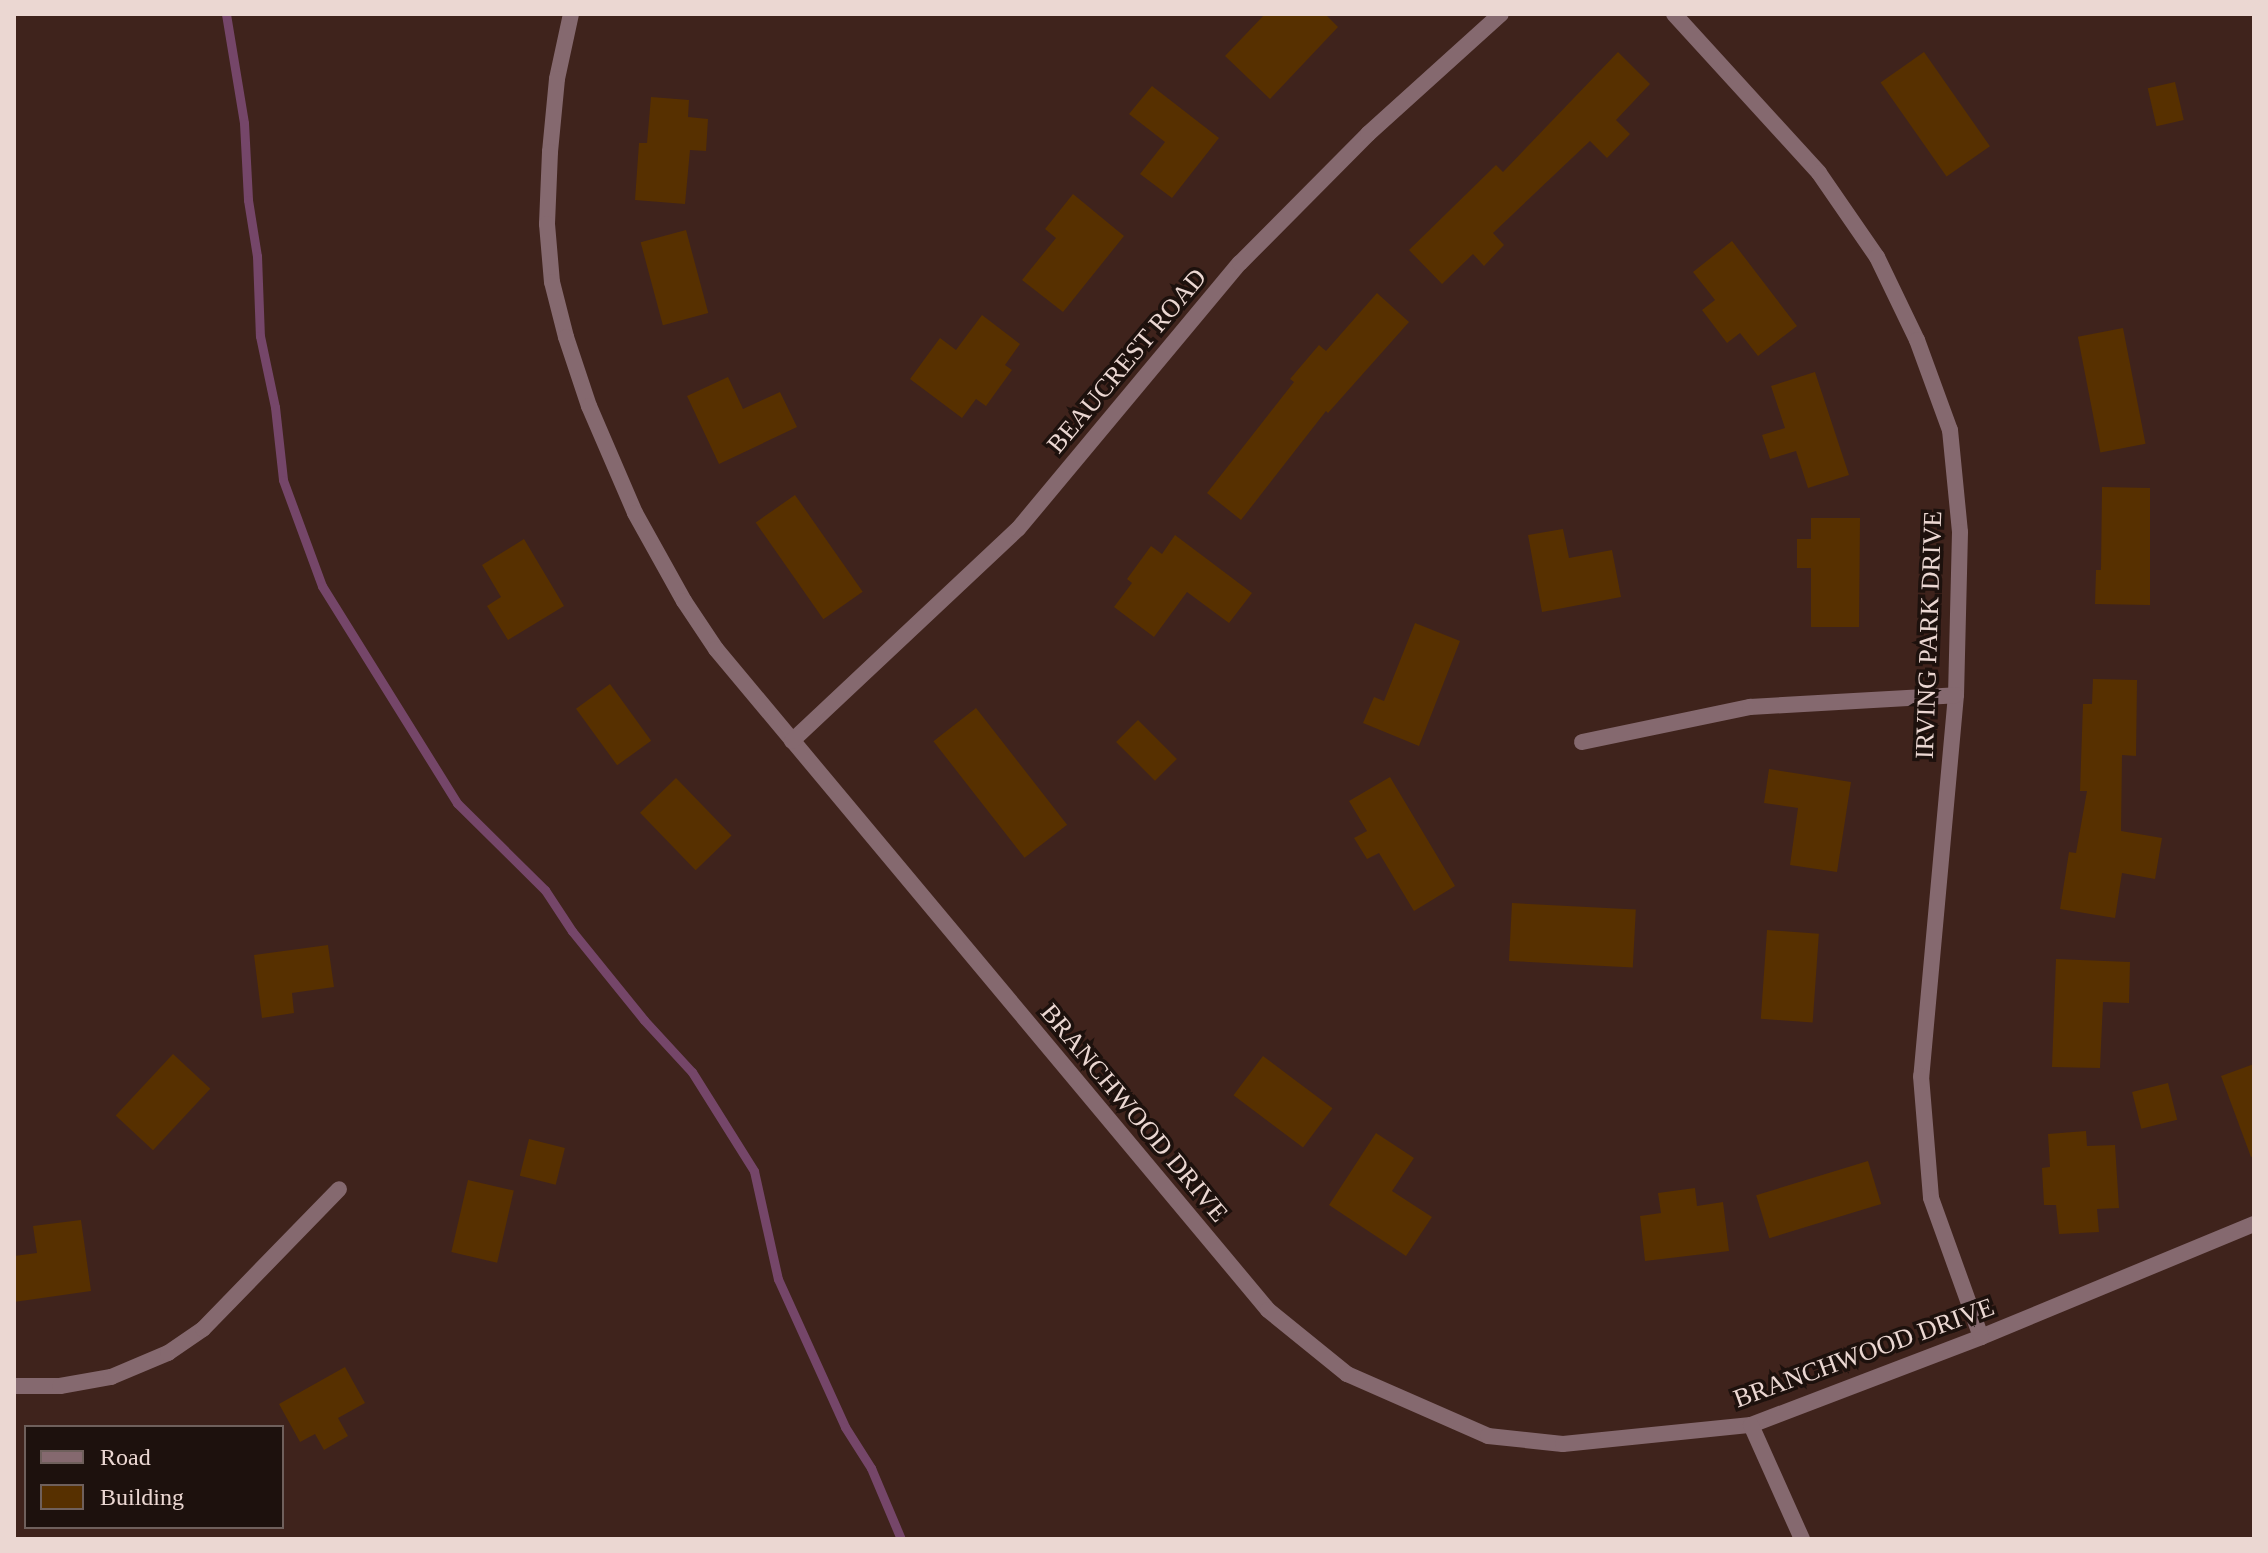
<!DOCTYPE html>
<style>
body{margin:0}
#map{position:relative;width:2268px;height:1553px;overflow:hidden;background:#3f231c;font-family:"Times New Roman",serif}
div>[style]{position:absolute}
.stream>*{height:9px;margin:-4.5px;padding:0 4.5px;transform-origin:4.5px;border-radius:4.5px;background:#754669}
.building>*{inset:0;background:#573000;transform-origin:0 0}
.street>*{height:16px;margin:-8px;padding:0 8px;transform-origin:8px;border-radius:8px;background:#85696f}
span{translate:-50% -50%;white-space:nowrap;text-align:center;line-height:1.15;-webkit-text-stroke:7px #1d110d;paint-order:stroke}
.street-label{font-size:26px;color:#ebd7d2}
.frame{position:absolute;inset:0;border:16px solid #ebd7d2;pointer-events:none}
.legend{position:absolute;left:24px;top:1425px;width:260px;height:104px;box-sizing:border-box;background:#1d110d;border:2px solid #6f605c;margin:0;padding:10px 14px;list-style:none;font-size:24px;color:#ebd7d2}
.legend li{display:flex;align-items:center;gap:16px;height:40px}
.legend b{width:40px;border:2px solid #6f605c}
</style>
<div id="map">
<div class="stream">
<i style="left:226px;top:14px;width:110px;rotate:80.6deg"></i>
<i style="left:244px;top:123px;width:77px;rotate:87deg"></i>
<i style="left:248px;top:200px;width:57px;rotate:80.9deg"></i>
<i style="left:257px;top:256px;width:80px;rotate:87.9deg"></i>
<i style="left:260px;top:336px;width:73px;rotate:78.1deg"></i>
<i style="left:275px;top:407px;width:73px;rotate:83.7deg"></i>
<i style="left:283px;top:480px;width:113px;rotate:69.8deg"></i>
<i style="left:322px;top:586px;width:256px;rotate:58.1deg"></i>
<i style="left:457px;top:803px;width:124px;rotate:44.7deg"></i>
<i style="left:545px;top:890px;width:49px;rotate:56.6deg"></i>
<i style="left:572px;top:931px;width:114px;rotate:51deg"></i>
<i style="left:644px;top:1020px;width:71px;rotate:47.3deg"></i>
<i style="left:692px;top:1072px;width:117px;rotate:57.9deg"></i>
<i style="left:754px;top:1171px;width:111px;rotate:77.5deg"></i>
<i style="left:778px;top:1279px;width:162px;rotate:65.6deg"></i>
<i style="left:845px;top:1427px;width:49px;rotate:57.6deg"></i>
<i style="left:871px;top:1468px;width:77px;rotate:67.1deg"></i>
</div>
<div class="building">
<i style="clip-path:polygon(1265px 14px,1325px 14px,1338px 27px,1270px 99px,1225px 56px)"></i>
<i style="clip-path:polygon(1618px 52px,1650px 84px,1616px 120px,1630px 134px,1607px 158px,1590px 141px,1493px 233px,1504px 245px,1484px 266px,1473px 254px,1442px 284px,1409px 250px,1496px 165px,1503px 172px)"></i>
<i style="left:1924px;top:52px;width:115px;height:53px;rotate:55deg"></i>
<i style="left:2175px;top:82px;width:39px;height:28px;rotate:77deg"></i>
<i style="clip-path:polygon(1152px 86px,1219px 138px,1172px 198px,1140px 174px,1165px 142px,1129px 114px)"></i>
<i style="clip-path:polygon(651px 97px,689px 100px,688px 117px,708px 119px,706px 151px,690px 150px,685px 204px,635px 200px,639px 143px,647px 143px)"></i>
<i style="clip-path:polygon(1073px 194px,1124px 236px,1063px 312px,1022px 280px,1056px 238px,1045px 229px)"></i>
<i style="left:686px;top:230px;width:86px;height:47px;rotate:75deg"></i>
<i style="clip-path:polygon(1732px 241px,1797px 326px,1758px 356px,1740px 333px,1727px 343px,1702px 310px,1715px 300px,1693px 272px)"></i>
<i style="clip-path:polygon(1377px 293px,1409px 322px,1328px 413px,1326px 411px,1241px 520px,1207px 493px,1294px 382px,1290px 379px,1319px 345px,1326px 351px)"></i>
<i style="clip-path:polygon(982px 315px,1020px 344px,1005px 365px,1012px 370px,986px 406px,976px 399px,962px 418px,910px 379px,940px 338px,956px 350px)"></i>
<i style="left:2123px;top:328px;width:118px;height:46px;rotate:79deg"></i>
<i style="clip-path:polygon(1815px 372px,1849px 475px,1808px 488px,1796px 451px,1770px 459px,1762px 435px,1785px 428px,1771px 386px)"></i>
<i style="clip-path:polygon(728px 377px,743px 409px,780px 392px,797px 427px,719px 464px,687px 396px)"></i>
<i style="clip-path:polygon(2102px 487px,2150px 488px,2150px 605px,2095px 604px,2096px 570px,2101px 570px)"></i>
<i style="left:795px;top:495px;width:118px;height:48px;rotate:55deg"></i>
<i style="clip-path:polygon(1811px 518px,1860px 518px,1859px 627px,1811px 627px,1811px 568px,1797px 568px,1797px 539px,1811px 539px)"></i>
<i style="clip-path:polygon(1563px 529px,1569px 558px,1612px 550px,1621px 597px,1542px 612px,1528px 535px)"></i>
<i style="clip-path:polygon(1175px 535px,1252px 593px,1229px 623px,1187px 592px,1154px 637px,1114px 607px,1132px 583px,1127px 579px,1151px 546px,1162px 554px)"></i>
<i style="clip-path:polygon(524px 539px,564px 606px,508px 640px,487px 606px,501px 597px,482px 565px)"></i>
<i style="clip-path:polygon(1415px 623px,1460px 641px,1419px 746px,1363px 723px,1374px 697px,1384px 701px)"></i>
<i style="clip-path:polygon(2093px 679px,2137px 680px,2136px 756px,2122px 755px,2121px 831px,2162px 838px,2155px 879px,2122px 873px,2115px 918px,2060px 909px,2069px 852px,2076px 853px,2087px 791px,2080px 791px,2083px 704px,2092px 704px)"></i>
<i style="left:610px;top:684px;width:70px;height:42px;rotate:54deg"></i>
<i style="left:976px;top:708px;width:148px;height:54px;rotate:52deg"></i>
<i style="left:1138px;top:720px;width:55px;height:31px;rotate:45deg"></i>
<i style="clip-path:polygon(1769px 769px,1851px 782px,1837px 872px,1790px 865px,1798px 808px,1764px 803px)"></i>
<i style="clip-path:polygon(1390px 777px,1455px 886px,1414px 911px,1379px 853px,1367px 859px,1354px 838px,1367px 831px,1349px 801px)"></i>
<i style="left:676px;top:778px;width:80px;height:50px;rotate:46deg"></i>
<i style="left:1512px;top:903px;width:124px;height:58px;rotate:3deg"></i>
<i style="left:1767px;top:930px;width:52px;height:89px;rotate:4deg"></i>
<i style="clip-path:polygon(328px 945px,334px 987px,292px 993px,294px 1013px,262px 1018px,254px 955px)"></i>
<i style="clip-path:polygon(2056px 959px,2130px 962px,2129px 1003px,2103px 1002px,2100px 1068px,2052px 1067px)"></i>
<i style="left:173px;top:1054px;width:51px;height:84px;rotate:43deg"></i>
<i style="left:1263px;top:1056px;width:87px;height:49px;rotate:37deg"></i>
<i style="clip-path:polygon(2254px 1064px,2254px 1156px,2251px 1157px,2221px 1076px)"></i>
<i style="left:2168px;top:1083px;width:38px;height:37px;rotate:76deg"></i>
<i style="clip-path:polygon(2086px 1131px,2087px 1146px,2115px 1145px,2119px 1208px,2097px 1209px,2099px 1232px,2059px 1234px,2056px 1205px,2044px 1205px,2042px 1168px,2050px 1167px,2048px 1134px)"></i>
<i style="clip-path:polygon(1376px 1133px,1414px 1158px,1392px 1191px,1432px 1217px,1406px 1256px,1329px 1205px)"></i>
<i style="left:529px;top:1139px;width:37px;height:38px;rotate:14deg"></i>
<i style="left:1868px;top:1161px;width:45px;height:117px;rotate:73deg"></i>
<i style="left:468px;top:1180px;width:47px;height:74px;rotate:13deg"></i>
<i style="clip-path:polygon(1695px 1188px,1697px 1206px,1723px 1202px,1729px 1251px,1645px 1261px,1640px 1216px,1661px 1213px,1658px 1193px)"></i>
<i style="clip-path:polygon(81px 1220px,91px 1291px,14px 1302px,14px 1256px,37px 1253px,33px 1226px)"></i>
<i style="clip-path:polygon(345px 1367px,365px 1403px,338px 1418px,348px 1436px,324px 1450px,315px 1434px,300px 1442px,279px 1404px)"></i>
</div>
<div class="street">
<i style="left:571px;top:14px;width:66px;rotate:102.2deg"></i>
<i style="left:557px;top:79px;width:73px;rotate:95.5deg"></i>
<i style="left:550px;top:152px;width:72px;rotate:92.4deg"></i>
<i style="left:547px;top:224px;width:58px;rotate:85.1deg"></i>
<i style="left:552px;top:282px;width:57px;rotate:75.7deg"></i>
<i style="left:566px;top:337px;width:73px;rotate:71.6deg"></i>
<i style="left:589px;top:406px;width:116px;rotate:66.7deg"></i>
<i style="left:635px;top:513px;width:101px;rotate:60.9deg"></i>
<i style="left:684px;top:601px;width:58px;rotate:56.3deg"></i>
<i style="left:716px;top:649px;width:861px;rotate:50.13deg"></i>
<i style="left:1268px;top:1310px;width:102px;rotate:39deg"></i>
<i style="left:1347px;top:1374px;width:154px;rotate:23.7deg"></i>
<i style="left:1488px;top:1436px;width:75px;rotate:6.1deg"></i>
<i style="left:1563px;top:1444px;width:189px;rotate:-5.8deg"></i>
<i style="left:1751px;top:1425px;width:246px;rotate:-20.9deg"></i>
<i style="left:1981px;top:1337px;width:295px;rotate:-22.5deg"></i>
<i style="left:1674px;top:14px;width:215px;rotate:47.6deg"></i>
<i style="left:1819px;top:173px;width:102px;rotate:55.4deg"></i>
<i style="left:1877px;top:257px;width:92px;rotate:64.3deg"></i>
<i style="left:1917px;top:340px;width:96px;rotate:69.9deg"></i>
<i style="left:1950px;top:430px;width:102px;rotate:84.4deg"></i>
<i style="left:1960px;top:532px;width:163px;rotate:91.4deg"></i>
<i style="left:1956px;top:695px;width:383px;rotate:95.2deg"></i>
<i style="left:1921px;top:1076px;width:122px;rotate:85.3deg"></i>
<i style="left:1931px;top:1198px;width:148px;rotate:70.2deg"></i>
<i style="left:792px;top:741px;width:310px;rotate:-43.2deg"></i>
<i style="left:1018px;top:529px;width:346px;rotate:-50.2deg"></i>
<i style="left:1240px;top:263px;width:182px;rotate:-45.2deg"></i>
<i style="left:1368px;top:134px;width:179px;rotate:-42.1deg"></i>
<i style="left:1582px;top:742px;width:172px;rotate:-11.8deg"></i>
<i style="left:1750px;top:707px;width:206px;rotate:-3.3deg"></i>
<i style="left:14px;top:1386px;width:46px"></i>
<i style="left:60px;top:1386px;width:52px;rotate:-10deg"></i>
<i style="left:111px;top:1377px;width:62px;rotate:-22.8deg"></i>
<i style="left:168px;top:1353px;width:42px;rotate:-34.4deg"></i>
<i style="left:203px;top:1329px;width:195px;rotate:-45.8deg"></i>
<i style="left:1751px;top:1425px;width:125px;rotate:65.9deg"></i>
</div>
<div class="street-label">
<span style="left:1127px;top:361px;rotate:-50deg">BEAUCREST ROAD</span>
<span style="left:1929px;top:635px;rotate:-88deg">IRVING PARK DRIVE</span>
<span style="left:1134px;top:1113px;rotate:50deg">BRANCHWOOD DRIVE</span>
<span style="left:1864px;top:1353px;rotate:-20deg">BRANCHWOOD DRIVE</span>
</div>
<div class="frame"></div>
<ul class="legend">
<li><b style="height:10px;background:#85696f"></b>Road</li>
<li><b style="height:22px;background:#573000"></b>Building</li>
</ul>
</div>
